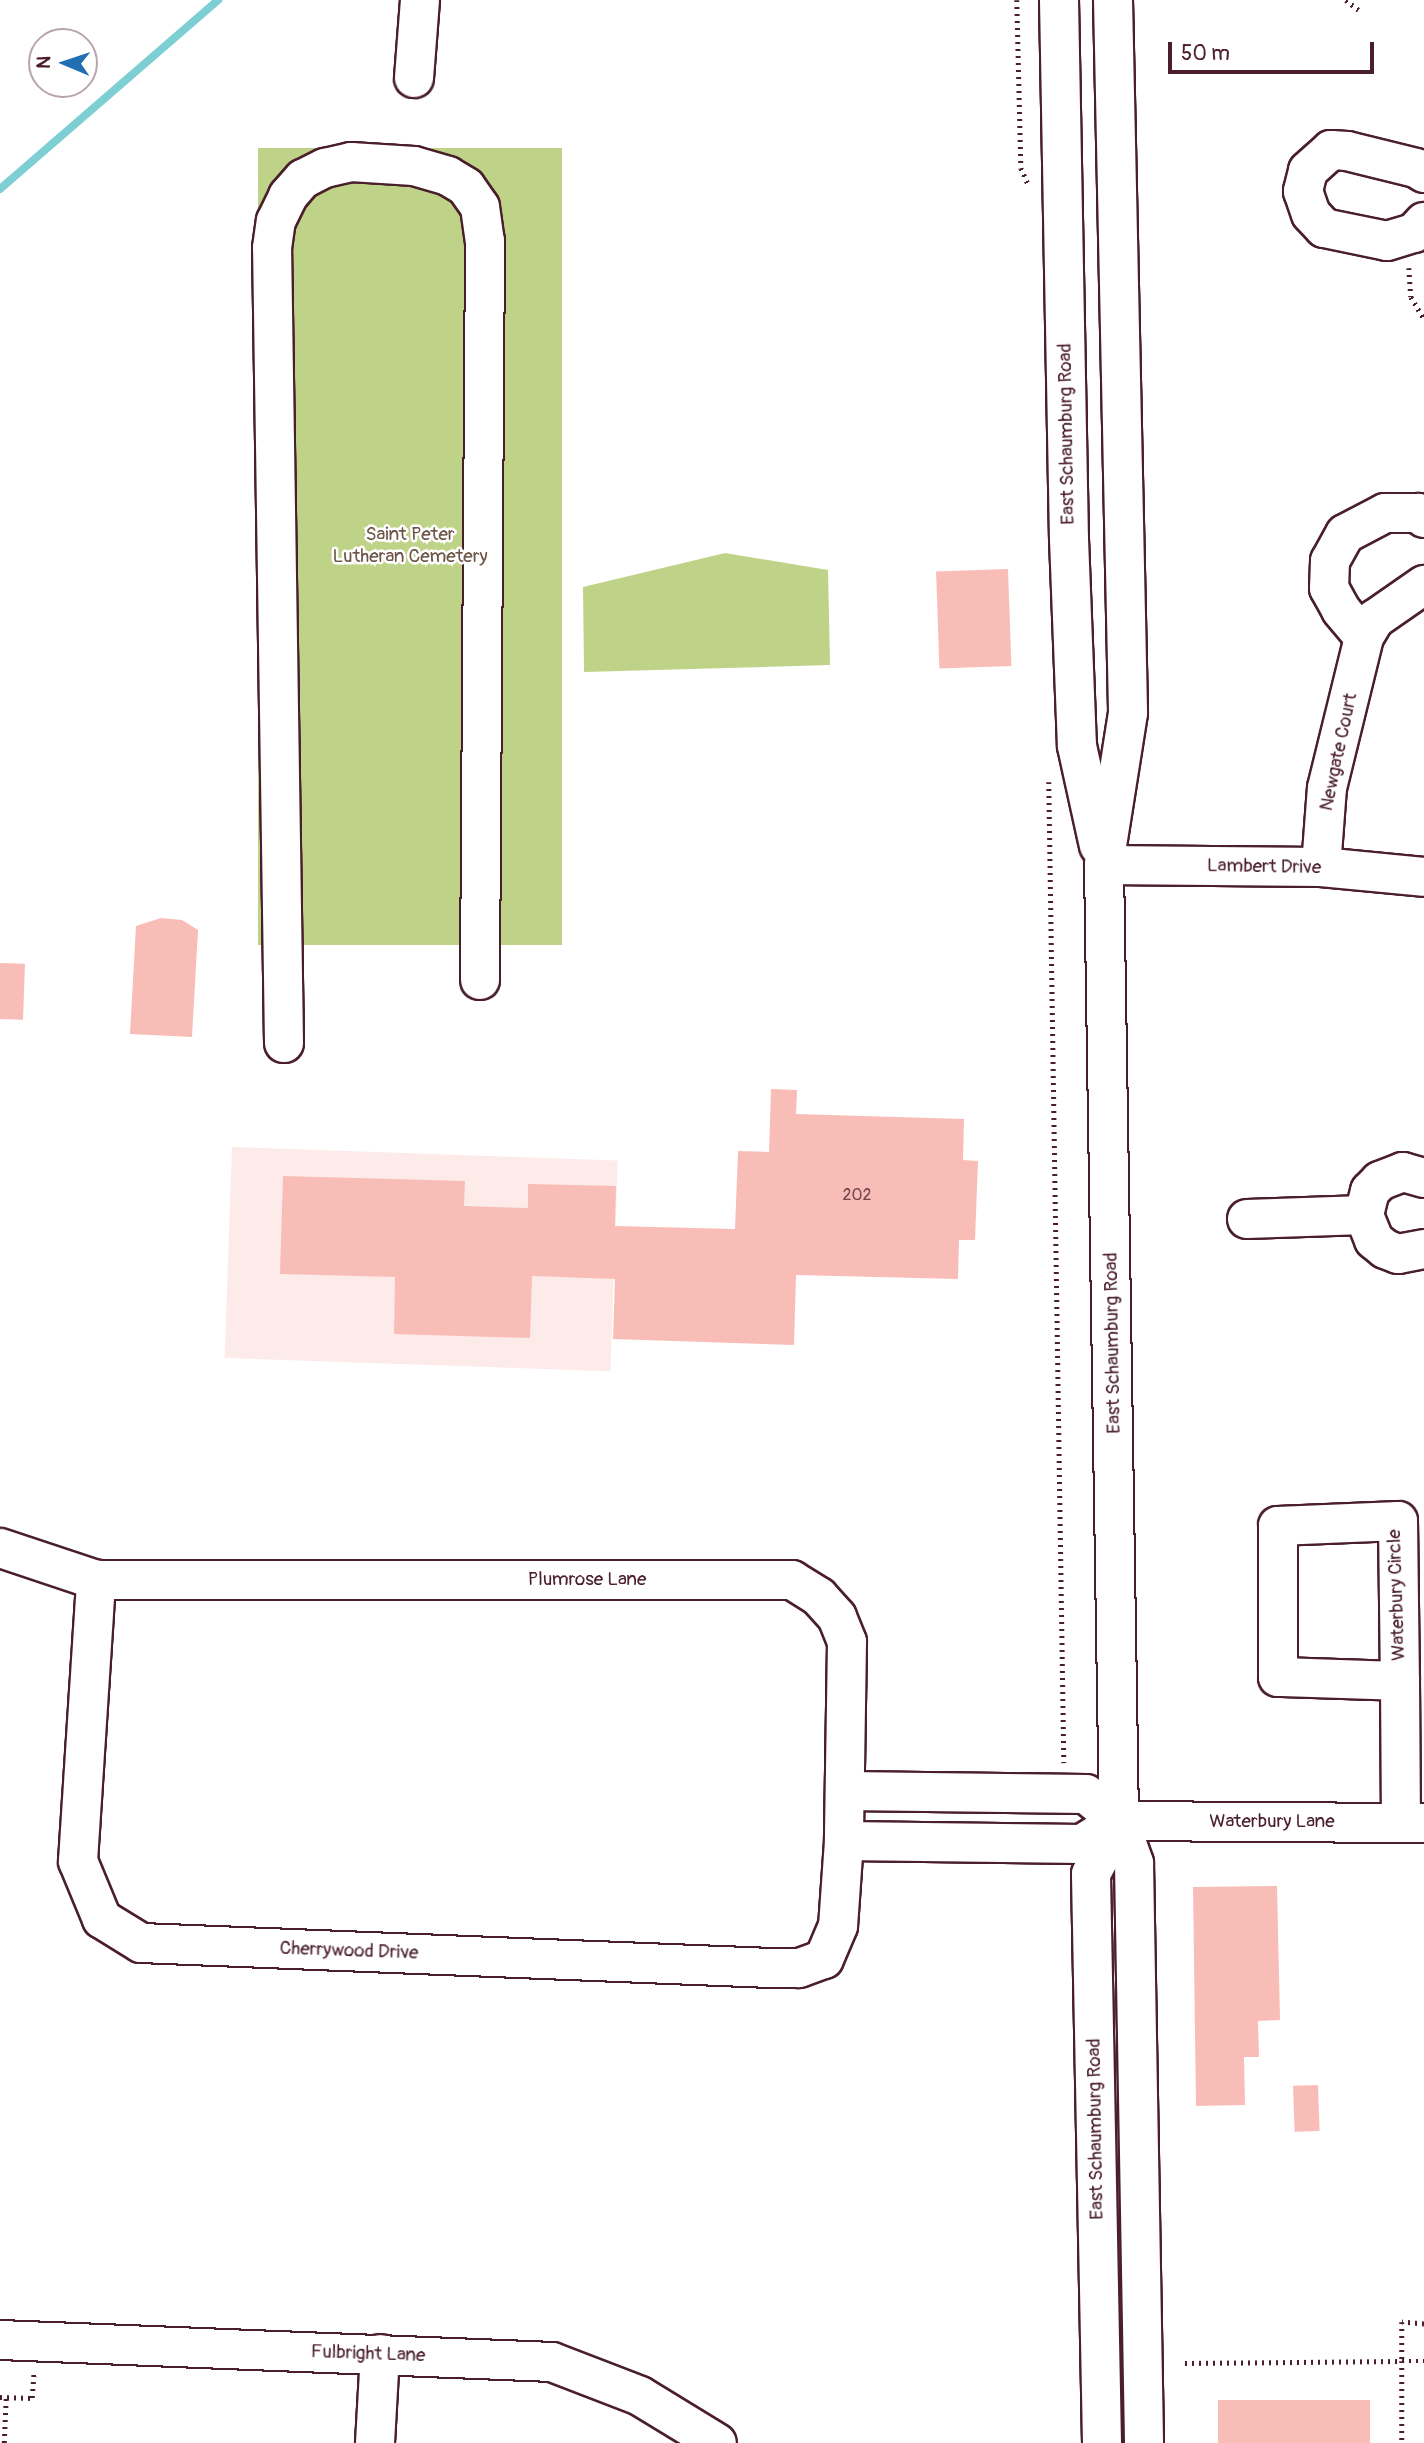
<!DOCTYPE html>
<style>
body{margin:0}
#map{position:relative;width:1424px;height:2443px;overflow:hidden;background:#fff;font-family:Pangolin,sans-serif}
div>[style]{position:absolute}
.built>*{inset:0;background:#fdebe9;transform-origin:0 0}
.green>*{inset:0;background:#bfd388;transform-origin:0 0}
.stream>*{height:8px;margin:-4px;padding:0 4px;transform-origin:4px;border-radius:4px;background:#7dcfd4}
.building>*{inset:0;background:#f9bdb7;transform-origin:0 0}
.path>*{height:4.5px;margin-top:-2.25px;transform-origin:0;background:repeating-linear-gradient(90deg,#4a1f2b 0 2px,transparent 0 7px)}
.roads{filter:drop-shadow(2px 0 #4a1f2b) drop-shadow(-2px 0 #4a1f2b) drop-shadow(0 2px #4a1f2b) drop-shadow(0 -2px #4a1f2b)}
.minor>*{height:38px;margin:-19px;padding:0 19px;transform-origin:19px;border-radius:19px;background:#fff}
.major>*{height:38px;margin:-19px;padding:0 19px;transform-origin:19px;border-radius:19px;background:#fff}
span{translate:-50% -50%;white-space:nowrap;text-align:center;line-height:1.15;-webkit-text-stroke:5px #fff;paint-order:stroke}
.number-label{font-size:16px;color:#76464e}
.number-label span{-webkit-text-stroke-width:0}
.street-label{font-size:19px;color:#4a1f2b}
.park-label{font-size:19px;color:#6d5547}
.north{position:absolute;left:28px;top:28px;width:70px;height:70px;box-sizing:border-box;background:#fff;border:2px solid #b7a5aa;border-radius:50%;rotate:272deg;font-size:19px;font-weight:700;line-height:28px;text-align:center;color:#4a1f2b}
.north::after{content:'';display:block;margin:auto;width:24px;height:32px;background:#1f6fb2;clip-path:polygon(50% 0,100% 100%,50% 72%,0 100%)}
.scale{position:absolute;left:1168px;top:42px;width:206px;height:32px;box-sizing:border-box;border:4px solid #4a1f2b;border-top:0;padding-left:9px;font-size:21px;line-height:24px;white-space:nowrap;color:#4a1f2b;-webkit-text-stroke:5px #fff;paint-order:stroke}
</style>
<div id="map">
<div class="built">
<i style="left:232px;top:1147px;width:386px;height:211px;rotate:2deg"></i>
</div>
<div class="green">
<i style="left:258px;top:148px;width:304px;height:797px"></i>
<i style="clip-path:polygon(725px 553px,828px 570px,830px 665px,584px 672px,583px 587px)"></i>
</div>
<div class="stream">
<i style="left:0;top:189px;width:289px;rotate:-40.9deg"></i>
</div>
<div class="building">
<i style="left:1008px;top:569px;width:97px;height:72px;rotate:88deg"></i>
<i style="clip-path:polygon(161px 918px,182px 920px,198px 930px,192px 1037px,130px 1034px,136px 926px)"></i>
<i style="left:0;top:963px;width:25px;height:56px;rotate:2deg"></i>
<i style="clip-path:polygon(771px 1089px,797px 1090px,796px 1114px,964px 1119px,963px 1160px,978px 1161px,975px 1240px,959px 1240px,958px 1279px,796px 1275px,794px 1345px,613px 1339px,615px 1279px,532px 1276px,530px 1338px,394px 1334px,395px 1277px,280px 1274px,283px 1176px,465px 1181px,464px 1206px,528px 1208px,528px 1184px,616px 1186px,615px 1226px,735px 1229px,738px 1151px,769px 1152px)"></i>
<i style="clip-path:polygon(1277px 1886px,1280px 2020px,1258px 2021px,1259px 2057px,1244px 2057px,1245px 2105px,1196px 2106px,1193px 1887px)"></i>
<i style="left:1318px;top:2085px;width:46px;height:25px;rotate:88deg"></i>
<i style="left:1218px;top:2400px;width:152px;height:43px"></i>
</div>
<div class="path">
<i style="left:1017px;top:0;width:168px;rotate:88.6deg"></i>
<i style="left:1021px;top:168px;width:17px;rotate:66deg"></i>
<i style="left:1346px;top:0;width:16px;rotate:38deg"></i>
<i style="left:1409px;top:268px;width:29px;rotate:86deg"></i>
<i style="left:1411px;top:297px;width:26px;rotate:59deg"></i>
<i style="left:1049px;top:782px;width:981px;rotate:89.12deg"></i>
<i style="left:1424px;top:2324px;width:22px;rotate:-175deg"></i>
<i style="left:1402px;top:2322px;width:39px;rotate:90deg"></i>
<i style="left:1402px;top:2361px;width:22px"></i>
<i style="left:1185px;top:2363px;width:217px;rotate:-0.5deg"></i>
<i style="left:1402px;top:2361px;width:82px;rotate:90deg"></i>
<i style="left:0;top:2397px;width:32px;rotate:2deg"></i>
<i style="left:32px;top:2398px;width:27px;rotate:-86deg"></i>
<i style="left:4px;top:2443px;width:46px;rotate:-87.5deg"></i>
</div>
<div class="roads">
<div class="minor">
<i style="left:414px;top:78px;width:78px;rotate:-85.6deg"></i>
<i style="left:1424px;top:173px;width:9px;rotate:-148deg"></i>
<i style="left:1416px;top:168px;width:71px;rotate:-166.2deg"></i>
<i style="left:1347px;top:151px;width:16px;rotate:-176deg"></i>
<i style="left:1331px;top:150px;width:31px;rotate:138deg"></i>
<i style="left:1308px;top:171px;width:21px;rotate:104deg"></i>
<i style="left:1303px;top:191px;width:24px;rotate:71deg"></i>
<i style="left:1311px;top:214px;width:19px;rotate:47deg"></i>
<i style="left:1324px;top:228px;width:64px;rotate:11.7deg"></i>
<i style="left:1387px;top:241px;width:28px;rotate:-17deg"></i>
<i style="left:1414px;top:233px;width:15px;rotate:-48deg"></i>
<i style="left:1424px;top:518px;width:8px;rotate:-140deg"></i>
<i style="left:1418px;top:513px;width:33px;rotate:180deg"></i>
<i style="left:1385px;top:513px;width:45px;rotate:152.3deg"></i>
<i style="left:1345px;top:534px;width:31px;rotate:119deg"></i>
<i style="left:1330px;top:561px;width:27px;rotate:92deg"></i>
<i style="left:1329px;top:588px;width:25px;rotate:61deg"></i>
<i style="left:1341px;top:610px;width:35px;rotate:50deg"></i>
<i style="left:1364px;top:637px;width:21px;rotate:-59deg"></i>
<i style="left:1375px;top:619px;width:60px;rotate:-34.8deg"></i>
<i style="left:1104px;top:865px;width:217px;rotate:0.5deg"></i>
<i style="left:1321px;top:867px;width:103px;rotate:5.5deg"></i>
<i style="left:1321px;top:867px;width:79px;rotate:-85.7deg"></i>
<i style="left:1327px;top:788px;width:155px;rotate:-76.2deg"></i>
<i style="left:284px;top:1043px;width:795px;rotate:-90.86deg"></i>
<i style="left:272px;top:248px;width:27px;rotate:-82deg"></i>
<i style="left:276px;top:221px;width:28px;rotate:-64deg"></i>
<i style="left:288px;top:196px;width:23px;rotate:-49deg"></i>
<i style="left:303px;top:179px;width:25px;rotate:-27deg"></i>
<i style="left:325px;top:168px;width:27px;rotate:-13deg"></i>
<i style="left:351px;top:162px;width:63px;rotate:3.6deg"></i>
<i style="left:414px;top:166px;width:35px;rotate:16deg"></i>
<i style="left:448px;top:176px;width:21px;rotate:31deg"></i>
<i style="left:466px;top:187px;width:24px;rotate:55deg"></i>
<i style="left:480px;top:207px;width:34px;rotate:82deg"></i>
<i style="left:485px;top:241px;width:739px;rotate:90.39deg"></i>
<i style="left:1424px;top:1178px;width:22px;rotate:-164deg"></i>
<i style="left:1403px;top:1172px;width:25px;rotate:159deg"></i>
<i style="left:1380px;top:1181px;width:14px;rotate:135deg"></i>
<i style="left:1370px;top:1191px;width:25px;rotate:104deg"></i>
<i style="left:1364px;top:1215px;width:27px;rotate:68deg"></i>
<i style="left:1374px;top:1240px;width:14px;rotate:39deg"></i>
<i style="left:1385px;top:1249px;width:14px;rotate:21deg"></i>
<i style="left:1398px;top:1254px;width:26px;rotate:-11deg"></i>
<i style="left:1247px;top:1219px;width:117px;rotate:-2deg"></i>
<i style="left:0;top:1548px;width:101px;rotate:18.4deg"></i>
<i style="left:96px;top:1580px;width:696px"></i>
<i style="left:792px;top:1580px;width:32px;rotate:32deg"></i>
<i style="left:819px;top:1597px;width:27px;rotate:48deg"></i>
<i style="left:837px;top:1617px;width:27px;rotate:68deg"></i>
<i style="left:847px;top:1642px;width:199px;rotate:90.9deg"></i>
<i style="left:844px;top:1841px;width:85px;rotate:94deg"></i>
<i style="left:838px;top:1926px;width:36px;rotate:113deg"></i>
<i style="left:824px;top:1959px;width:27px;rotate:160deg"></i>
<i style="left:799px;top:1968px;width:28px;rotate:180deg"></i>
<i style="left:771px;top:1968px;width:630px;rotate:-177.73deg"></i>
<i style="left:141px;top:1943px;width:46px;rotate:-148.4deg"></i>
<i style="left:102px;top:1919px;width:63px;rotate:-112.5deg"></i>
<i style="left:78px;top:1861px;width:282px;rotate:-86.3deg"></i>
<i style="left:1400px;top:1681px;width:122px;rotate:-178.1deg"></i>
<i style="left:1278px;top:1677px;width:151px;rotate:-90deg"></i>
<i style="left:1278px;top:1526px;width:120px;rotate:-2.4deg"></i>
<i style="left:1398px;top:1521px;width:160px;rotate:89.3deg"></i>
<i style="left:1400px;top:1681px;width:142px;rotate:89.6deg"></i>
<i style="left:846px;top:1791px;width:240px;rotate:0.7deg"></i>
<i style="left:1086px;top:1794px;width:43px;rotate:39.3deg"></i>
<i style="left:844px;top:1841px;width:238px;rotate:0.7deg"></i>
<i style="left:1082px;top:1844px;width:44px;rotate:-31.9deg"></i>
<i style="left:1119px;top:1821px;width:305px;rotate:0.4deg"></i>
<i style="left:0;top:2340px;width:552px;rotate:2.28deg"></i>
<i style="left:552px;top:2362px;width:94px;rotate:21.1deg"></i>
<i style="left:640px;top:2396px;width:90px;rotate:31.4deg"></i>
<i style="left:375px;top:2443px;width:89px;rotate:-86.8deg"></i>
</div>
<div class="major">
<i style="left:1059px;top:0;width:539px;rotate:88.94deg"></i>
<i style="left:1069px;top:539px;width:207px;rotate:87.8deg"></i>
<i style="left:1077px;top:746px;width:102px;rotate:77.6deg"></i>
<i style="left:1113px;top:0;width:713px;rotate:88.79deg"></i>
<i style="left:1128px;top:713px;width:154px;rotate:99deg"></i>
<i style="left:1104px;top:865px;width:956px;rotate:89.1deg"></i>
<i style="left:1119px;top:1821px;width:45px;rotate:70.3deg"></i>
<i style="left:1134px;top:1863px;width:580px;rotate:89.01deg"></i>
<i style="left:1102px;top:2443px;width:569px;rotate:-91.11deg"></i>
<i style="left:1091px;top:1874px;width:60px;rotate:-62.2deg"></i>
</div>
</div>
<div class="number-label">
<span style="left:857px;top:1195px">202</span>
</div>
<div class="street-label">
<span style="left:1067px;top:434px;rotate:-91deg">East Schaumburg Road</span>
<span style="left:1339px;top:752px;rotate:-78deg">Newgate Court</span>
<span style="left:1264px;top:867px;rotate:1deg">Lambert Drive</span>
<span style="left:1113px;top:1343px;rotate:-91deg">East Schaumburg Road</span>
<span style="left:587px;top:1580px">Plumrose Lane</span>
<span style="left:1397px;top:1595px;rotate:-92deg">Waterbury Circle</span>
<span style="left:1272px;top:1822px">Waterbury Lane</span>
<span style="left:349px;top:1951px;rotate:2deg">Cherrywood Drive</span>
<span style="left:1096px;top:2129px;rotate:-91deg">East Schaumburg Road</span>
<span style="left:368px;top:2354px;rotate:2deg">Fulbright Lane</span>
</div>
<div class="park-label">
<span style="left:410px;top:546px">Saint Peter<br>Lutheran Cemetery</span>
</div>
<div class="north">N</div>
<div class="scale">50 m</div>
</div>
